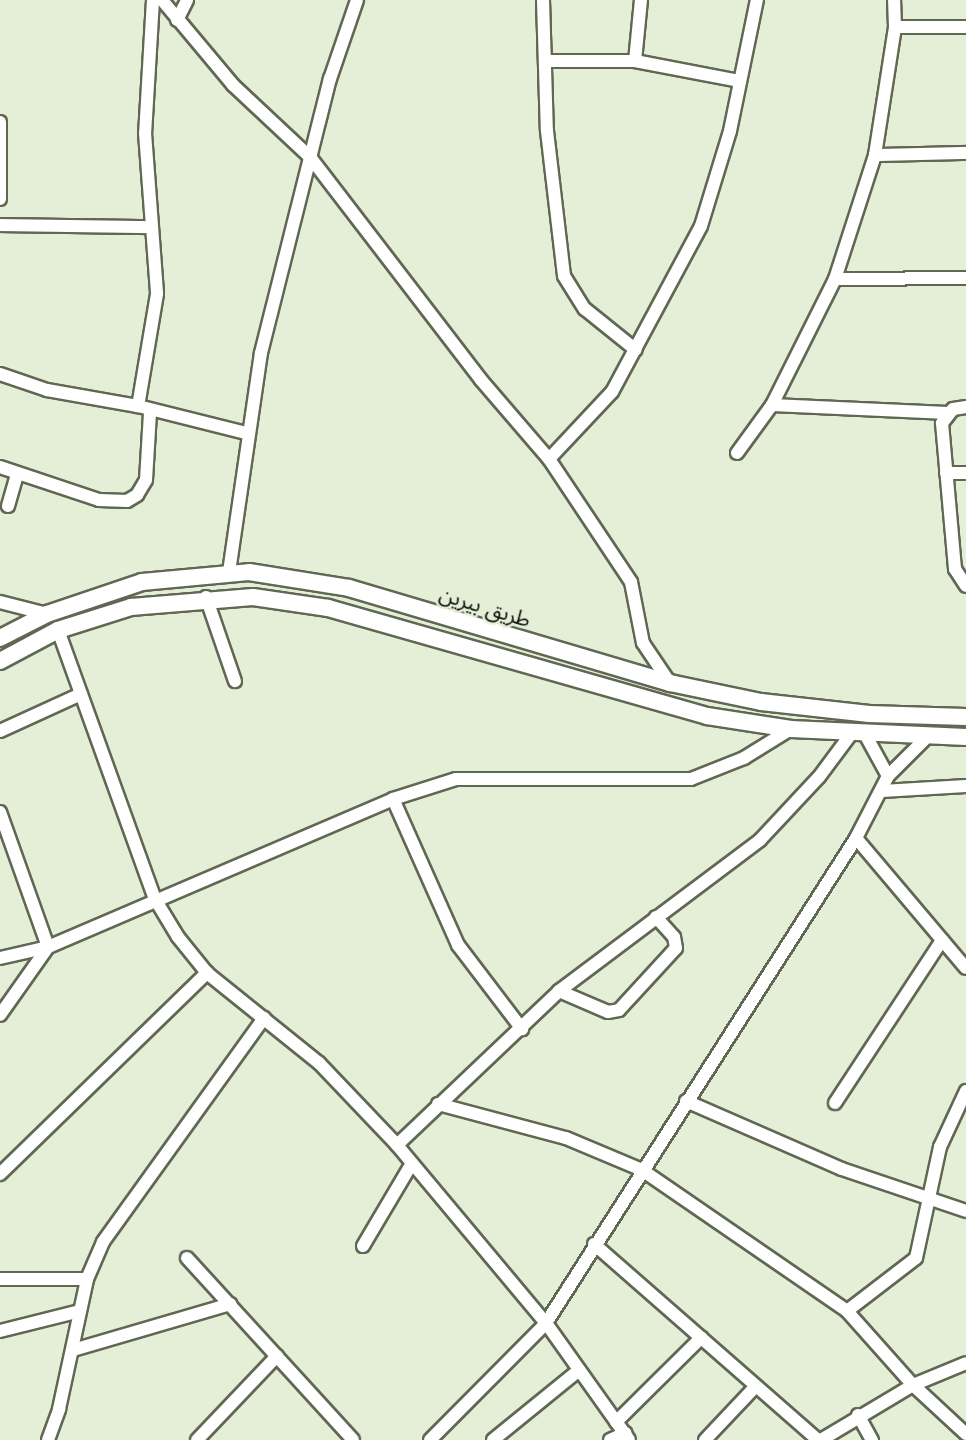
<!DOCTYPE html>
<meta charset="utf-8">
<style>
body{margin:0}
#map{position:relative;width:966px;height:1440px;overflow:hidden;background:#e5eed7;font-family:Jost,"Noto Sans Arabic",sans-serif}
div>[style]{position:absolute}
.roads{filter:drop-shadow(2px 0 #606753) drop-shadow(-2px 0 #606753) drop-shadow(0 2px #606753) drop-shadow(0 -2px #606753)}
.minor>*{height:12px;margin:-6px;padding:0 6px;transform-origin:6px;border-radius:6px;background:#fff}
.major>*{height:16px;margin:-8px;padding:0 8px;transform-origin:8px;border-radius:8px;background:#fff}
span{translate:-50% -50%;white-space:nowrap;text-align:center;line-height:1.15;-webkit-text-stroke:5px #e5eed7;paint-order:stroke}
.street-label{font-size:21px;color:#10130b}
</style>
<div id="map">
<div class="roads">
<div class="minor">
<i style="left:153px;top:0;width:133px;rotate:93.4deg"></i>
<i style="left:145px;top:133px;width:161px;rotate:85.7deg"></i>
<i style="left:157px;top:294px;width:114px;rotate:99.6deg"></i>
<i style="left:138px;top:406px;width:111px;rotate:14deg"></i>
<i style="left:162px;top:0;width:111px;rotate:50.1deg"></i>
<i style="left:233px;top:85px;width:105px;rotate:43.1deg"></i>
<i style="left:310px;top:157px;width:281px;rotate:52.5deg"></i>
<i style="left:481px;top:380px;width:104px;rotate:49.3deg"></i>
<i style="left:549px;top:459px;width:148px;rotate:56.3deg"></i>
<i style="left:631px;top:582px;width:62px;rotate:78.9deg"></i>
<i style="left:643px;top:643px;width:48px;rotate:56deg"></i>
<i style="left:543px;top:0;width:131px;rotate:88.3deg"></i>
<i style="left:547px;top:131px;width:146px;rotate:83.3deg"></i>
<i style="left:564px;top:276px;width:39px;rotate:58deg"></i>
<i style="left:585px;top:309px;width:65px;rotate:38.8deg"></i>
<i style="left:177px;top:20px;width:22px;rotate:-63deg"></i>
<i style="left:895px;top:27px;width:71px"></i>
<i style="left:546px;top:61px;width:89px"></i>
<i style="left:635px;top:61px;width:107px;rotate:10.8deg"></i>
<i style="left:635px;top:61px;width:61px;rotate:-84.4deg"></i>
<i style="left:0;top:122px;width:77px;rotate:90deg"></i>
<i style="left:875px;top:155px;width:91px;rotate:-1.3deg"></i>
<i style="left:0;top:225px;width:151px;rotate:0.8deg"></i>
<i style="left:835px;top:279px;width:131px;rotate:-0.4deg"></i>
<i style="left:0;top:374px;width:50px;rotate:18.8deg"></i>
<i style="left:47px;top:390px;width:92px;rotate:10deg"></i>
<i style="left:772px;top:405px;width:176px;rotate:2.6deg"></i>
<i style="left:966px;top:407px;width:13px;rotate:171deg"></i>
<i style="left:953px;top:409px;width:18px;rotate:128deg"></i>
<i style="left:942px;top:423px;width:147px;rotate:84.9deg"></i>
<i style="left:955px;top:569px;width:20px;rotate:57deg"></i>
<i style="left:737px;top:453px;width:59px;rotate:-53.9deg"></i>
<i style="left:772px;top:405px;width:141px;rotate:-63.4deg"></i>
<i style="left:835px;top:279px;width:130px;rotate:-72.1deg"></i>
<i style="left:875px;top:155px;width:130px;rotate:-81.1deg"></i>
<i style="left:895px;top:27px;width:27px;rotate:-92deg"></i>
<i style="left:549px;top:459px;width:92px;rotate:-46.8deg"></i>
<i style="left:612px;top:392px;width:188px;rotate:-61.8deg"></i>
<i style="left:701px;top:226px;width:99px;rotate:-73deg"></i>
<i style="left:730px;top:131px;width:134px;rotate:-78.4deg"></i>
<i style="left:0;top:467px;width:104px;rotate:18.4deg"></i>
<i style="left:99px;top:500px;width:28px;rotate:2deg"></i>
<i style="left:127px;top:501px;width:12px;rotate:-31deg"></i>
<i style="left:137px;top:495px;width:17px;rotate:-59deg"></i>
<i style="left:146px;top:480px;width:68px;rotate:-86.6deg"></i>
<i style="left:946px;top:473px;width:20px"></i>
<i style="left:8px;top:506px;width:33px;rotate:-74deg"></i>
<i style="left:229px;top:572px;width:221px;rotate:-81.7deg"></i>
<i style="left:261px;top:353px;width:283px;rotate:-75.9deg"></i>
<i style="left:330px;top:79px;width:83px;rotate:-71.1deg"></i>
<i style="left:206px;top:597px;width:89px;rotate:71deg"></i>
<i style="left:0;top:602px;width:49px;rotate:14.3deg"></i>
<i style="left:58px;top:630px;width:286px;rotate:70.2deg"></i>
<i style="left:155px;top:899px;width:44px;rotate:58.8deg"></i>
<i style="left:178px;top:937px;width:46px;rotate:51.1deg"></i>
<i style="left:207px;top:973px;width:144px;rotate:38.8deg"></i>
<i style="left:319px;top:1063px;width:113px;rotate:46.4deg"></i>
<i style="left:397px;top:1145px;width:232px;rotate:50.1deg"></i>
<i style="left:546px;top:1323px;width:143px;rotate:54.6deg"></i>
<i style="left:0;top:731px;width:89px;rotate:-24.6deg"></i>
<i style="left:865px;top:734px;width:48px;rotate:61.3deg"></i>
<i style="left:882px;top:791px;width:84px;rotate:-3.4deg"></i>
<i style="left:393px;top:799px;width:160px;rotate:66deg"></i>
<i style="left:458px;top:945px;width:106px;rotate:52.7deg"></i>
<i style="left:0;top:812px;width:143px;rotate:70.4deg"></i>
<i style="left:48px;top:947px;width:83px;rotate:125.2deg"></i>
<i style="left:856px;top:838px;width:170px;rotate:49.8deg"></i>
<i style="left:0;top:958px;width:49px;rotate:-12.9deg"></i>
<i style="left:48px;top:947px;width:375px;rotate:-23.2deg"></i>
<i style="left:393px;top:799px;width:66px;rotate:-17.6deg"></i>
<i style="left:456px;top:779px;width:235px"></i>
<i style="left:691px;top:779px;width:57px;rotate:-21.6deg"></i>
<i style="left:744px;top:758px;width:55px;rotate:-31.7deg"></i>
<i style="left:559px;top:991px;width:53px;rotate:23.2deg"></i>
<i style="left:608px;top:1012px;width:11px;rotate:-10deg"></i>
<i style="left:619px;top:1010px;width:84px;rotate:-47.4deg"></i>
<i style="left:676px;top:948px;width:11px;rotate:-100deg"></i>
<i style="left:674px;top:937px;width:27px;rotate:-132deg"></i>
<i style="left:686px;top:1101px;width:170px;rotate:23.6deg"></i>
<i style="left:842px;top:1169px;width:131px;rotate:18.7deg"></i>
<i style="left:835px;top:1103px;width:195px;rotate:-56.7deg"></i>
<i style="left:438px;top:1104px;width:132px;rotate:14.9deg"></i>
<i style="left:566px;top:1138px;width:82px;rotate:22.8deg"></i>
<i style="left:642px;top:1170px;width:249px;rotate:34.5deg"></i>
<i style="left:847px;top:1311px;width:99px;rotate:48.3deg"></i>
<i style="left:913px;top:1385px;width:72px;rotate:42.8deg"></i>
<i style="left:397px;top:1145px;width:224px;rotate:-43.5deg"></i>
<i style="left:559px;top:991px;width:251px;rotate:-36.9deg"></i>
<i style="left:760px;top:840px;width:86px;rotate:-46.9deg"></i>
<i style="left:819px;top:777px;width:54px;rotate:-53.3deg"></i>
<i style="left:0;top:1174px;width:289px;rotate:-44.2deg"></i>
<i style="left:594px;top:1244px;width:298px;rotate:41.2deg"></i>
<i style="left:363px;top:1246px;width:96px;rotate:-59.4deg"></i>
<i style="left:187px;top:1258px;width:246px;rotate:47.6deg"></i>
<i style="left:0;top:1279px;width:87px"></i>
<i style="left:847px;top:1311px;width:87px;rotate:-37.5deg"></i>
<i style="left:916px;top:1258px;width:114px;rotate:-77.8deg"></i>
<i style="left:940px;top:1147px;width:62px;rotate:-65.1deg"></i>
<i style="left:0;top:1331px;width:82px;rotate:-14deg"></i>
<i style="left:73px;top:1350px;width:164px;rotate:-16.3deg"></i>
<i style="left:858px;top:1415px;width:29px;rotate:61deg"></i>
<i style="left:616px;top:1422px;width:120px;rotate:-44.7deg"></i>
<i style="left:48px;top:1440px;width:33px;rotate:-70deg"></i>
<i style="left:59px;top:1409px;width:133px;rotate:-77.8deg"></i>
<i style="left:87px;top:1279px;width:40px;rotate:-66.6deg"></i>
<i style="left:103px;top:1242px;width:276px;rotate:-54.3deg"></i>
<i style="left:197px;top:1440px;width:116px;rotate:-46.4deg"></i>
<i style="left:430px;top:1440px;width:165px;rotate:-45.2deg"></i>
<i style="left:546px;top:1323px;width:576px;rotate:-57.41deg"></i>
<i style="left:856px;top:838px;width:70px;rotate:-62.7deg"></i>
<i style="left:888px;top:776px;width:57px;rotate:-45deg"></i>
<i style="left:493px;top:1440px;width:111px;rotate:-39.1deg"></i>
<i style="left:610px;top:1440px;width:17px;rotate:-25deg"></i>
<i style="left:705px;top:1440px;width:74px;rotate:-46.6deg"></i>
<i style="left:821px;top:1440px;width:107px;rotate:-30.9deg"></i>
<i style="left:913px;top:1385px;width:57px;rotate:-22.5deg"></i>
</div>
<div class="major">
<i style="left:0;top:638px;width:53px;rotate:-27.1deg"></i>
<i style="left:47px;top:614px;width:100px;rotate:-18.6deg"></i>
<i style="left:142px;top:582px;width:107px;rotate:-5.3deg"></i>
<i style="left:249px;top:572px;width:101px;rotate:9.1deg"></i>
<i style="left:349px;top:588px;width:335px;rotate:16.5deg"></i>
<i style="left:670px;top:683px;width:93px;rotate:11.8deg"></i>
<i style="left:761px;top:702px;width:109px;rotate:6.3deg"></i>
<i style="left:869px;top:714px;width:97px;rotate:1.8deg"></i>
<i style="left:0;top:661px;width:66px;rotate:-28.1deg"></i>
<i style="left:58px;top:630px;width:77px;rotate:-17.5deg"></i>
<i style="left:131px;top:607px;width:122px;rotate:-4.7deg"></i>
<i style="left:253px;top:597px;width:76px;rotate:8.3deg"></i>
<i style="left:328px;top:608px;width:394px;rotate:15.9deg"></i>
<i style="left:707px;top:716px;width:85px;rotate:8.8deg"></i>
<i style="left:791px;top:729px;width:175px;rotate:2.6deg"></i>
</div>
</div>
<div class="street-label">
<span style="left:485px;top:607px;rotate:17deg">طريق بيرين</span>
</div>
</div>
